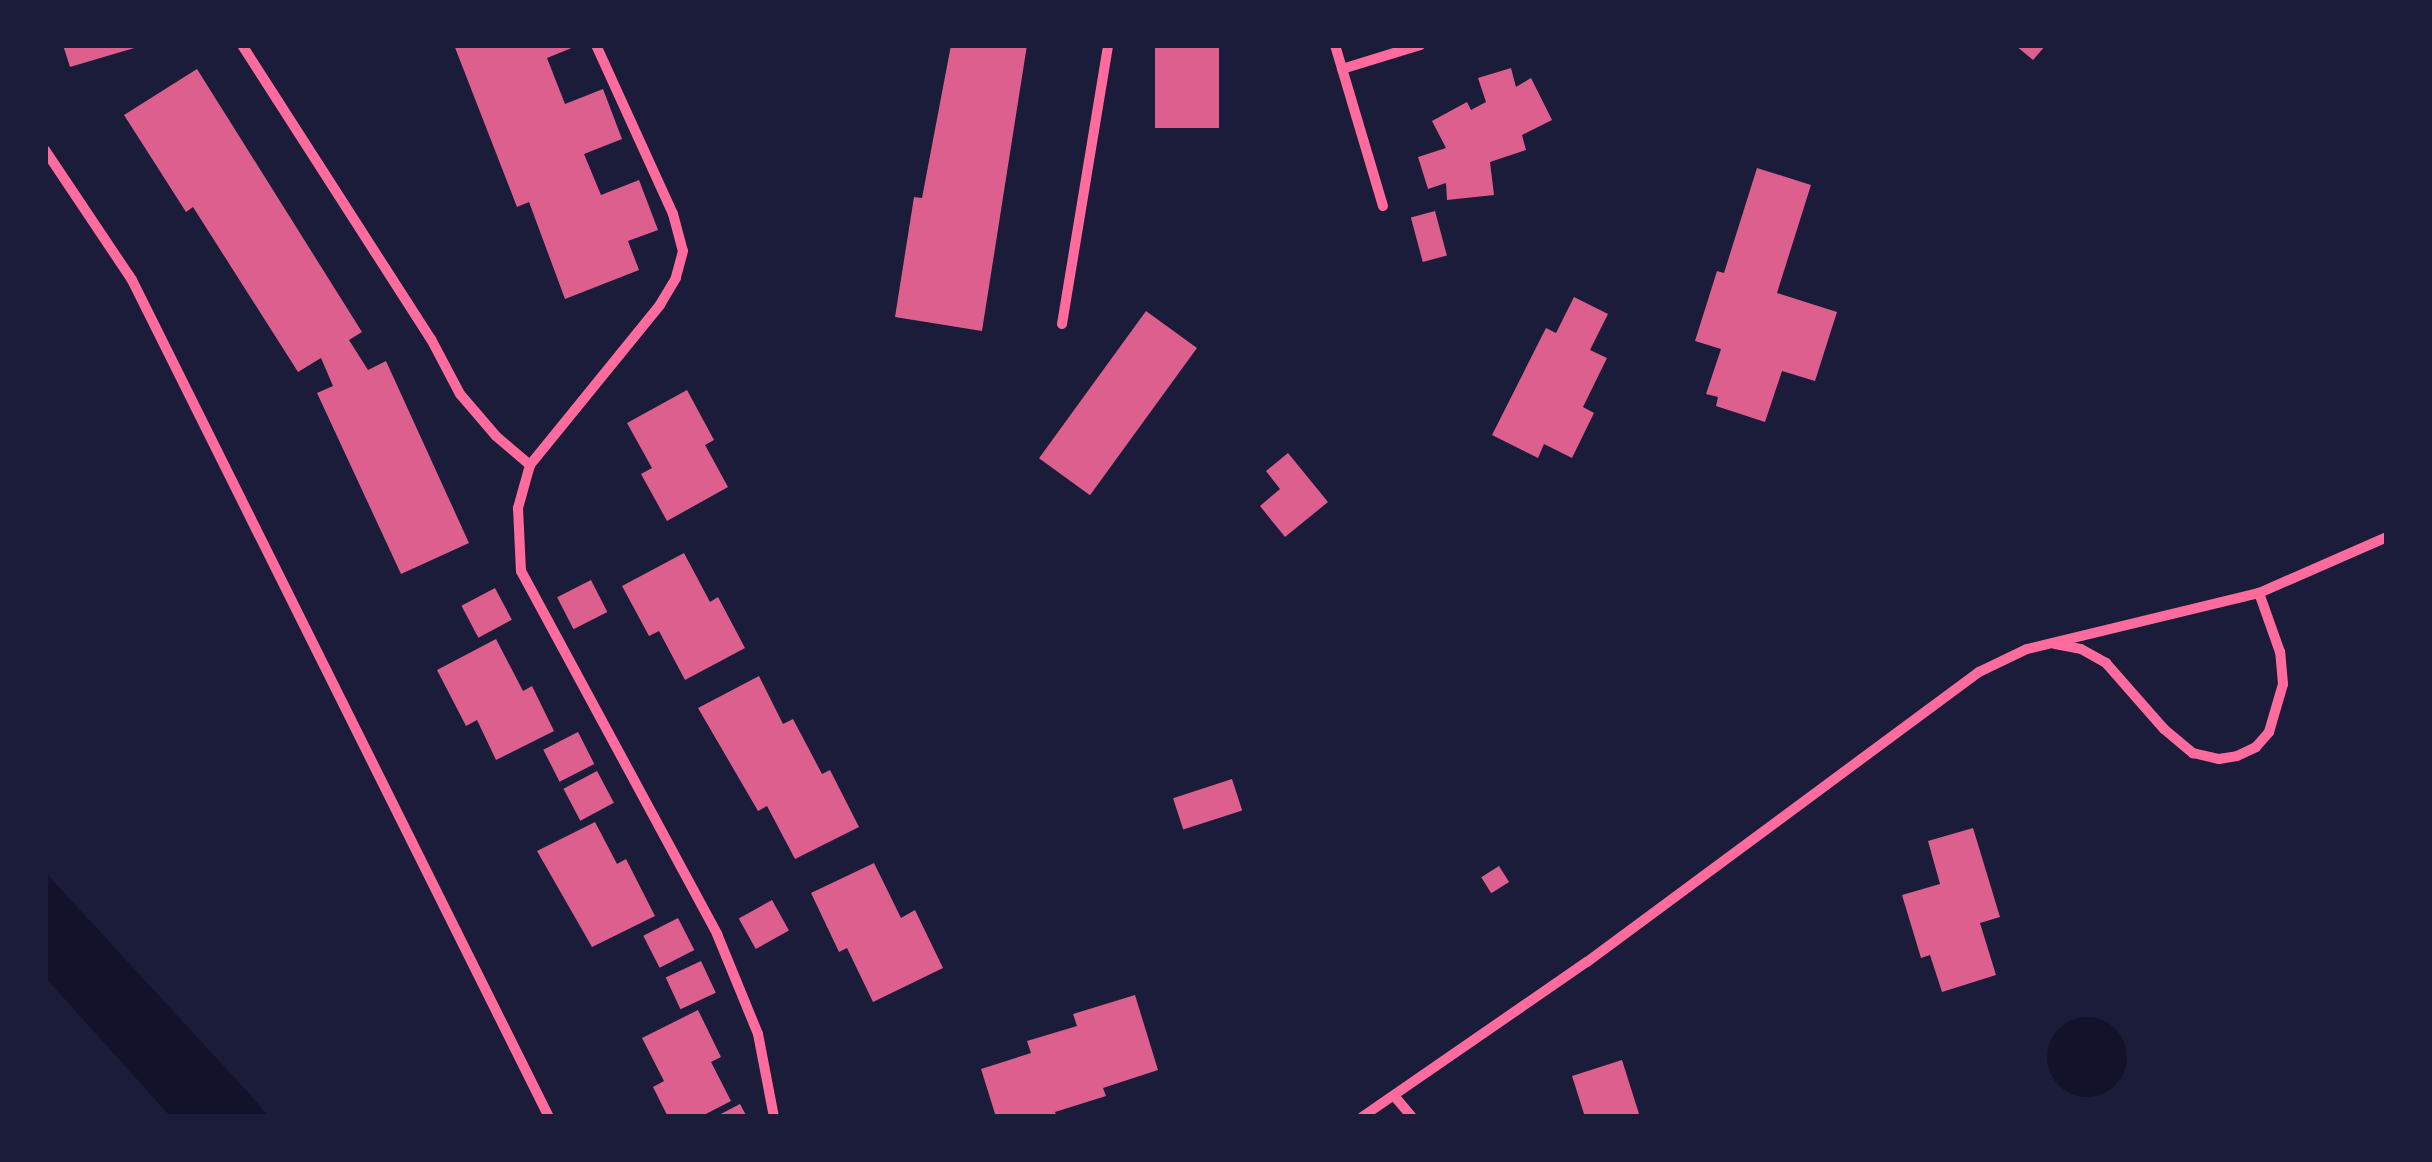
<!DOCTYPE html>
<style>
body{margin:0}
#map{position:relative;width:2432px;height:1162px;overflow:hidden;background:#1b1b3a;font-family:"Source Sans 3",sans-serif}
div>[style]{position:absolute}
.water>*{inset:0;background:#12122b}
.round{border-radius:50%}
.building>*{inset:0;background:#dd5f8e;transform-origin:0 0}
.minor>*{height:10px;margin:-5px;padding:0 5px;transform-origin:5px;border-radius:5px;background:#ff6b9d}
span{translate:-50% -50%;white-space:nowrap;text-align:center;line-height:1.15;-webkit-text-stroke:8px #1b1b3a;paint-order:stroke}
.frame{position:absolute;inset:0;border:48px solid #1b1b3a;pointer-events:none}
</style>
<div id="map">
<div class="water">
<i style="clip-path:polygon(45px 872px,254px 1099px,269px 1117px,171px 1117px,45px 977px)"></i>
<i class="round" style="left:2047px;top:1017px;width:80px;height:80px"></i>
</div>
<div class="building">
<i style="clip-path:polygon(63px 45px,141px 45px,141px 46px,70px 67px)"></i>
<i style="clip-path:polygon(454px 45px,579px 45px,547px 58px,565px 104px,603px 89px,622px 139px,584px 154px,601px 195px,639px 180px,658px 230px,628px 241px,639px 270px,565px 299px,529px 202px,517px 207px)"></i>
<i style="clip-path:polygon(951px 45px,1027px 45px,982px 331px,895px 317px,914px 197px,922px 198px)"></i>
<i style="left:1155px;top:45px;width:64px;height:83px"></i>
<i style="clip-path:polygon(2015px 45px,2046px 45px,2033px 60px)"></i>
<i style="clip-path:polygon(1511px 68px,1516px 87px,1531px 78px,1552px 120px,1522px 135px,1526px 150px,1490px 162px,1494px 195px,1447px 200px,1446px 183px,1428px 189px,1418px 157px,1446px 148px,1432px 121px,1467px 102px,1471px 110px,1486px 102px,1478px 78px)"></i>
<i style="clip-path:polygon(197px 69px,362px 332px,349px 340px,368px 370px,386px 361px,469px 543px,401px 574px,317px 393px,333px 386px,321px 358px,298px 372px,193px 207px,186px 212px,124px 115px)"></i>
<i style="clip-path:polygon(1757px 168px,1811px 185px,1777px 293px,1837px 312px,1815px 381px,1782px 371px,1765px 422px,1716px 406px,1718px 397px,1706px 394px,1721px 349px,1695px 341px,1717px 271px,1724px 273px)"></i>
<i style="left:1435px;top:211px;width:46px;height:25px;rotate:75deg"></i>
<i style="clip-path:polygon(1574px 297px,1608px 314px,1590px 350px,1607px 358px,1583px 407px,1594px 413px,1572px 458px,1544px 444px,1538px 458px,1492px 435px,1546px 328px,1556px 333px)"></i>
<i style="left:1146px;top:311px;width:63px;height:182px;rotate:36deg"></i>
<i style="clip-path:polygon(687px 390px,714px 440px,705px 445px,728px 487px,667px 521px,641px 474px,652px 468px,627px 423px)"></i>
<i style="clip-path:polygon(1288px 453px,1328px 502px,1285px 537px,1260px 506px,1280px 489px,1266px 471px)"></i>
<i style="clip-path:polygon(684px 553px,710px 602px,718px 597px,745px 648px,685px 680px,659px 631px,649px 636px,622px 586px)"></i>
<i style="left:591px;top:580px;width:36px;height:38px;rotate:63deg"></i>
<i style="left:495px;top:588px;width:36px;height:38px;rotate:62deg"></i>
<i style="clip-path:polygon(496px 639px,523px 691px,532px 686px,554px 731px,496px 760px,477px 720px,466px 726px,437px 670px)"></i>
<i style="clip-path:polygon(759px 676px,783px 724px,793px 719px,822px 774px,830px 770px,859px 827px,795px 859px,767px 806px,758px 811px,698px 708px)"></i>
<i style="left:578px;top:732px;width:36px;height:39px;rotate:63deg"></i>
<i style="left:597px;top:771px;width:36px;height:38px;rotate:62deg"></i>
<i style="left:1232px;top:779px;width:33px;height:62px;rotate:72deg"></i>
<i style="clip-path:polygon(595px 822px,617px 864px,626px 859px,655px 916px,592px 947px,537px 851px)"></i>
<i style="clip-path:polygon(1973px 828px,2000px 917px,1980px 923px,1996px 975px,1942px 992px,1930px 955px,1921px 958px,1902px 895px,1940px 884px,1928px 841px)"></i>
<i style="clip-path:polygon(874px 863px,901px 918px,915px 910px,943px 968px,873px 1002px,847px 948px,839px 952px,811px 893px)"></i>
<i style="left:1499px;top:866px;width:19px;height:21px;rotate:58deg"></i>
<i style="left:772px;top:900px;width:35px;height:38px;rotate:61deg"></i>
<i style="left:678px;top:918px;width:36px;height:39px;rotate:63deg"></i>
<i style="left:701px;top:961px;width:35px;height:39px;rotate:65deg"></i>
<i style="clip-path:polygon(1135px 995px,1158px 1070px,1103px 1088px,1106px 1096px,1055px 1112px,1057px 1117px,996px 1117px,981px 1069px,1031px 1053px,1027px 1041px,1077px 1026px,1073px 1014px)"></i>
<i style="clip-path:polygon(698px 1010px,721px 1057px,711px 1062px,731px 1101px,700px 1117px,668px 1117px,653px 1087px,664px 1081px,642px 1038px)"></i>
<i style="clip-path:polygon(1622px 1060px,1640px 1117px,1585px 1117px,1572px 1076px)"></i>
<i style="clip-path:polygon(740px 1104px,747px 1117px,715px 1117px)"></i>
</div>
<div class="minor">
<i style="left:242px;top:45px;width:350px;rotate:57.3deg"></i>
<i style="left:431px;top:339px;width:62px;rotate:62.2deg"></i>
<i style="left:460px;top:394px;width:55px;rotate:49.4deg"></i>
<i style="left:496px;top:436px;width:45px;rotate:40.5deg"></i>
<i style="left:596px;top:45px;width:186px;rotate:65.5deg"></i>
<i style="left:673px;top:214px;width:38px;rotate:75deg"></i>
<i style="left:683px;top:251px;width:28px;rotate:105deg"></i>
<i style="left:676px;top:278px;width:31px;rotate:121deg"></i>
<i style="left:660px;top:305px;width:206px;rotate:129.1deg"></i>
<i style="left:530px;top:465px;width:45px;rotate:105.6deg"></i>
<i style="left:518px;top:508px;width:63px;rotate:87.3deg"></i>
<i style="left:521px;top:571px;width:413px;rotate:61.6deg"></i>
<i style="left:717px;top:934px;width:108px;rotate:67.7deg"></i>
<i style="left:758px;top:1034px;width:85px;rotate:79.1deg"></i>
<i style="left:1335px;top:45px;width:168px;rotate:73.4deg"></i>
<i style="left:1342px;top:69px;width:82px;rotate:-17.1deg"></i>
<i style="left:45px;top:150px;width:156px;rotate:56.2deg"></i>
<i style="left:132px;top:280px;width:935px;rotate:63.52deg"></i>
<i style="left:1062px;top:324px;width:283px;rotate:-80.6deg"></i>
<i style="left:2055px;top:644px;width:26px;rotate:11deg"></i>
<i style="left:2081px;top:649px;width:29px;rotate:29deg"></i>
<i style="left:2106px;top:663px;width:88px;rotate:48.7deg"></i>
<i style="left:2164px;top:729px;width:38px;rotate:40deg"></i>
<i style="left:2193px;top:753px;width:27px;rotate:13deg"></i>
<i style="left:2219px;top:759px;width:18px;rotate:-9deg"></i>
<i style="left:2237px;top:756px;width:21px;rotate:-25deg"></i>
<i style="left:2256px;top:747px;width:20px;rotate:-49deg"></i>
<i style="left:2269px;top:732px;width:50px;rotate:-73.7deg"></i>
<i style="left:2283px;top:684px;width:32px;rotate:-95deg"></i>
<i style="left:2280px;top:652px;width:63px;rotate:-109.6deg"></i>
<i style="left:1396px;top:1098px;width:25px;rotate:50deg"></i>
<i style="left:1362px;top:1117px;width:273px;rotate:-34.6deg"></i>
<i style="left:1587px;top:962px;width:488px;rotate:-36.5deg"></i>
<i style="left:1979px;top:672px;width:53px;rotate:-25.6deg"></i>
<i style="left:2027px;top:649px;width:239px;rotate:-13.6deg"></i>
<i style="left:2259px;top:593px;width:140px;rotate:-23.6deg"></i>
</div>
<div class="frame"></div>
</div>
